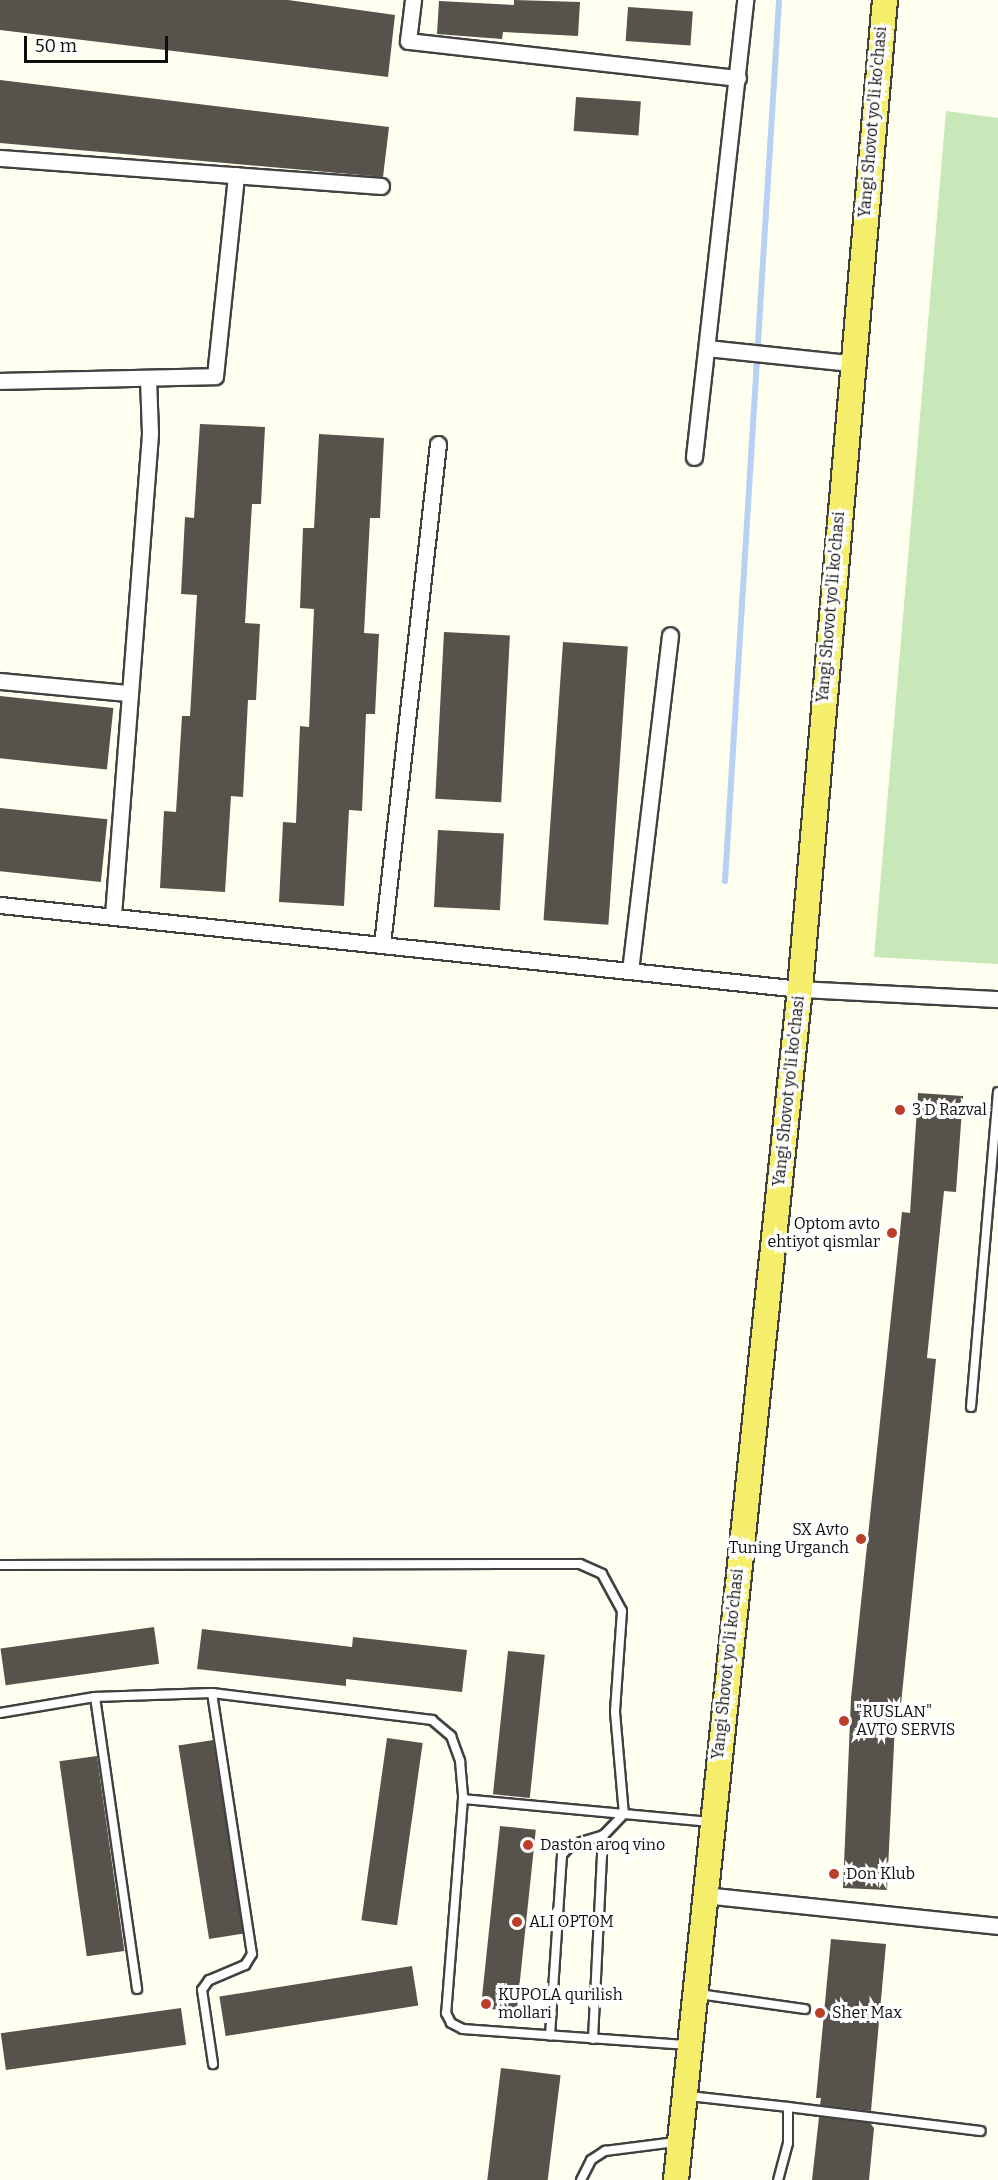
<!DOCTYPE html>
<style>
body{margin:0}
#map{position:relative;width:998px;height:2180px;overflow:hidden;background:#fffff0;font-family:Bitter,serif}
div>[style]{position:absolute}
.green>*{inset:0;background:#c9e8ba}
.stream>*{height:6px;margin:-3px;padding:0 3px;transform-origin:3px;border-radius:3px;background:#b6d1f5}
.building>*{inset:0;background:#57524b;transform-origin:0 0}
.roads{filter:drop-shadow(2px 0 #414141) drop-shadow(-2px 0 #414141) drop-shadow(0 2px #414141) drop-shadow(0 -2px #414141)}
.lane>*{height:8px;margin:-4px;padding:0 4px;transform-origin:4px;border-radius:4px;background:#fff}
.street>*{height:15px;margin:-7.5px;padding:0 7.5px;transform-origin:7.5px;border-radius:7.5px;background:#fff}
.primary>*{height:24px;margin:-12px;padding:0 12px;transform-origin:12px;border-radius:12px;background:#f5ee6a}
.dots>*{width:16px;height:16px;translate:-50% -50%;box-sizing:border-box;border:3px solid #fff;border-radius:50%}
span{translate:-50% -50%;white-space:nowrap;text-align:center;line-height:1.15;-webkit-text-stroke:6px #fff;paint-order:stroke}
.street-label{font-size:16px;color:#0e0e0e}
.poi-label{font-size:16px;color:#0e0e0e}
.left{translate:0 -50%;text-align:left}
.right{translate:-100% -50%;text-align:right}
.scale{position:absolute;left:24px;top:36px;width:144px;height:27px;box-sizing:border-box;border:3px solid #0e0e0e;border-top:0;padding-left:8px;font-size:18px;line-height:21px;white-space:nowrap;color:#0e0e0e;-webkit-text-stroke:4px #fff;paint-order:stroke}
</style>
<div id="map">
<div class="green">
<i style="clip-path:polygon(946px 111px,998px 118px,998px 964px,874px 957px)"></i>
</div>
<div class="stream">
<i style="left:725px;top:881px;width:883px;rotate:-86.49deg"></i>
</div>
<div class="building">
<i style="clip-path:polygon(0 0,288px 0,395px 15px,388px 77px,0 30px)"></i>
<i style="clip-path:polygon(514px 0,580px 2px,578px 36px,503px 32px,502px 39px,437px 34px,439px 1px,514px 5px)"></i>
<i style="left:628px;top:7px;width:65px;height:34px;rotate:4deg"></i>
<i style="clip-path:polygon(0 80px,389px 127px,383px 177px,0 143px)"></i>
<i style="left:576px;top:97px;width:65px;height:34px;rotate:4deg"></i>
<i style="clip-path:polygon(200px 424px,265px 427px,261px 504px,252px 504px,245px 623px,260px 624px,256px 700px,248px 700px,243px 797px,231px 796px,225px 892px,160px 888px,164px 811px,176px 812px,182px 716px,190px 716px,197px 595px,181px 594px,185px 517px,194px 518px)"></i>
<i style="clip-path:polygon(319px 434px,384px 438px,380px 518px,370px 518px,364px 633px,379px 634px,375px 714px,366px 714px,362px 811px,349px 810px,344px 906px,279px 902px,283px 822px,296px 823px,300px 726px,309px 727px,314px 609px,300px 608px,303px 528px,314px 528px)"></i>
<i style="left:444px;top:632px;width:66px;height:167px;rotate:3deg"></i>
<i style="left:563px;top:642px;width:65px;height:279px;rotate:4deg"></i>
<i style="left:0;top:696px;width:114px;height:62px;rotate:6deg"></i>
<i style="left:0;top:808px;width:108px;height:63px;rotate:6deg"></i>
<i style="left:438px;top:830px;width:66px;height:77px;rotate:3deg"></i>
<i style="clip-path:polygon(918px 1093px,963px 1096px,956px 1192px,944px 1191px,927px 1358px,936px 1359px,901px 1704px,896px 1703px,887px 1890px,843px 1888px,851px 1698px,902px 1212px,910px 1213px)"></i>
<i style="left:154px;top:1627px;width:37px;height:155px;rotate:82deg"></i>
<i style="clip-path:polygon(202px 1629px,352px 1647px,353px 1637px,467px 1650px,462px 1692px,346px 1679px,346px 1686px,197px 1669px)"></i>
<i style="left:508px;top:1651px;width:37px;height:144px;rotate:6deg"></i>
<i style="left:387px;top:1738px;width:36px;height:184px;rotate:8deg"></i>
<i style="left:213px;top:1740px;width:196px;height:35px;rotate:81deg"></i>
<i style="left:97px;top:1756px;width:197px;height:38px;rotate:82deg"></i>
<i style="left:500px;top:1826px;width:36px;height:183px;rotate:6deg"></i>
<i style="clip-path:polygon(831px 1939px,886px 1944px,871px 2111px,820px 2105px,821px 2098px,816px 2098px)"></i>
<i style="left:412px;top:1966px;width:40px;height:195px;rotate:81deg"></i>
<i style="left:181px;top:2008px;width:37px;height:182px;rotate:82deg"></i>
<i style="left:501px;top:2068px;width:60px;height:113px;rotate:7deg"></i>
<i style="clip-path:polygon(819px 2117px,870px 2123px,874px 2128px,869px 2180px,812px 2180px)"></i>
</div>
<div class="roads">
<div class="lane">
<i style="left:971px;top:1407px;width:316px;rotate:-85.1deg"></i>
<i style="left:0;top:1565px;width:580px;rotate:-0.1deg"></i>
<i style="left:580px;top:1564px;width:24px;rotate:24deg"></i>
<i style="left:602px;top:1574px;width:42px;rotate:61.6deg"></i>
<i style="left:622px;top:1611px;width:101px;rotate:94deg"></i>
<i style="left:615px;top:1712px;width:102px;rotate:85deg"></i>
<i style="left:624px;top:1814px;width:29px;rotate:134deg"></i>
<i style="left:604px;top:1835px;width:34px;rotate:163deg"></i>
<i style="left:571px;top:1845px;width:13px;rotate:132deg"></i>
<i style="left:562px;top:1855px;width:181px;rotate:93.8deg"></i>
<i style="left:212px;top:1693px;width:264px;rotate:81.3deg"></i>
<i style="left:252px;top:1954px;width:13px;rotate:122deg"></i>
<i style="left:245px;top:1965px;width:39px;rotate:157deg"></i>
<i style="left:209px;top:1980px;width:12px;rotate:125deg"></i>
<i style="left:202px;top:1990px;width:75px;rotate:81.5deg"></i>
<i style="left:95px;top:1697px;width:295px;rotate:81.8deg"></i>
<i style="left:0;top:1713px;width:96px;rotate:-9.6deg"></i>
<i style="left:95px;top:1697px;width:117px;rotate:-2deg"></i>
<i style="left:212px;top:1693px;width:222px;rotate:7deg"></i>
<i style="left:432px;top:1720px;width:25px;rotate:40deg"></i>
<i style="left:451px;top:1736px;width:27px;rotate:70deg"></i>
<i style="left:460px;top:1761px;width:38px;rotate:85deg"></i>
<i style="left:463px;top:1799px;width:247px;rotate:5.3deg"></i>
<i style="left:463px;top:1799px;width:215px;rotate:94.5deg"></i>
<i style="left:446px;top:2013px;width:11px;rotate:63deg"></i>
<i style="left:451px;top:2023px;width:13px;rotate:27deg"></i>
<i style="left:463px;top:2029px;width:225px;rotate:4.1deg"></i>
<i style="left:699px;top:1994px;width:107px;rotate:8.1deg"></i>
<i style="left:593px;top:2039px;width:204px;rotate:-87.2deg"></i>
<i style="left:689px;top:2096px;width:100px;rotate:6.3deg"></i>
<i style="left:788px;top:2107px;width:36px;rotate:90deg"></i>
<i style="left:788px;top:2143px;width:38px;rotate:105deg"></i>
<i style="left:788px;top:2107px;width:194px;rotate:7.1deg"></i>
<i style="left:581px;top:2180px;width:22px;rotate:-63deg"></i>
<i style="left:591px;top:2160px;width:17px;rotate:-33deg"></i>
<i style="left:605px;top:2151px;width:71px;rotate:-7.3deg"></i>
</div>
<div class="street">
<i style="left:413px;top:0;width:41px;rotate:97deg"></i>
<i style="left:408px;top:41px;width:332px;rotate:6.4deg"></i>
<i style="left:0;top:158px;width:382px;rotate:4.2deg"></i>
<i style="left:707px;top:348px;width:144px;rotate:6deg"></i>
<i style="left:0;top:381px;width:215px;rotate:-1.3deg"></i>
<i style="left:215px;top:376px;width:202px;rotate:-84deg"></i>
<i style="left:694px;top:457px;width:460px;rotate:-83.6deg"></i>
<i style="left:0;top:681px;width:128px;rotate:5.4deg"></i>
<i style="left:0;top:905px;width:804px;rotate:5.99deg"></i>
<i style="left:800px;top:989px;width:198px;rotate:2.9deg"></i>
<i style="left:113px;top:915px;width:483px;rotate:-85.6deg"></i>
<i style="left:150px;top:433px;width:55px;rotate:-92.1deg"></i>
<i style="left:382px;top:944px;width:503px;rotate:-83.61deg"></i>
<i style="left:630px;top:971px;width:338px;rotate:-83.2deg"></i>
<i style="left:704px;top:1895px;width:296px;rotate:6deg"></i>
</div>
<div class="primary">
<i style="left:676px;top:2180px;width:1197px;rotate:-84.06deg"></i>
<i style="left:800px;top:989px;width:993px;rotate:-85.09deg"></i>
</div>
</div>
<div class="dots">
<i style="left:900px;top:1110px;background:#bb3e29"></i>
<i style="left:892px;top:1233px;background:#bb3e29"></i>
<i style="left:861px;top:1539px;background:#bb3e29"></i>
<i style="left:844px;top:1721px;background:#bb3e29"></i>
<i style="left:528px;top:1845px;background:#bb3e29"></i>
<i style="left:834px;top:1874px;background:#bb3e29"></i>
<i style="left:517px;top:1922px;background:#bb3e29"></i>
<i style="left:486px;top:2004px;background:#bb3e29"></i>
<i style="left:820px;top:2013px;background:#bb3e29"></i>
</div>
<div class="street-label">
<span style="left:873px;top:122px;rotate:-85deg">Yangi Shovot yo'li ko'chasi</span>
<span style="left:831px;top:607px;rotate:-85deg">Yangi Shovot yo'li ko'chasi</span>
<span style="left:789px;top:1091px;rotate:-84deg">Yangi Shovot yo'li ko'chasi</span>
<span style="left:728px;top:1664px;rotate:-84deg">Yangi Shovot yo'li ko'chasi</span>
</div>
<div class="poi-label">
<span class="left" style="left:912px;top:1110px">3 D Razval</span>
<span class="right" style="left:880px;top:1233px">Optom avto<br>ehtiyot qismlar</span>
<span class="right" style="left:849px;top:1539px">SX Avto<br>Tuning Urganch</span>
<span class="left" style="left:856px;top:1721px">"RUSLAN"<br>AVTO SERVIS</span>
<span class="left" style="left:540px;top:1845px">Daston aroq vino</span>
<span class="left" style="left:846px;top:1874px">Don Klub</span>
<span class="left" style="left:529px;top:1922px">ALI OPTOM</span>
<span class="left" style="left:498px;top:2004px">KUPOLA qurilish<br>mollari</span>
<span class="left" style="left:832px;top:2013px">Sher Max</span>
</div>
<div class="scale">50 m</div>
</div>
